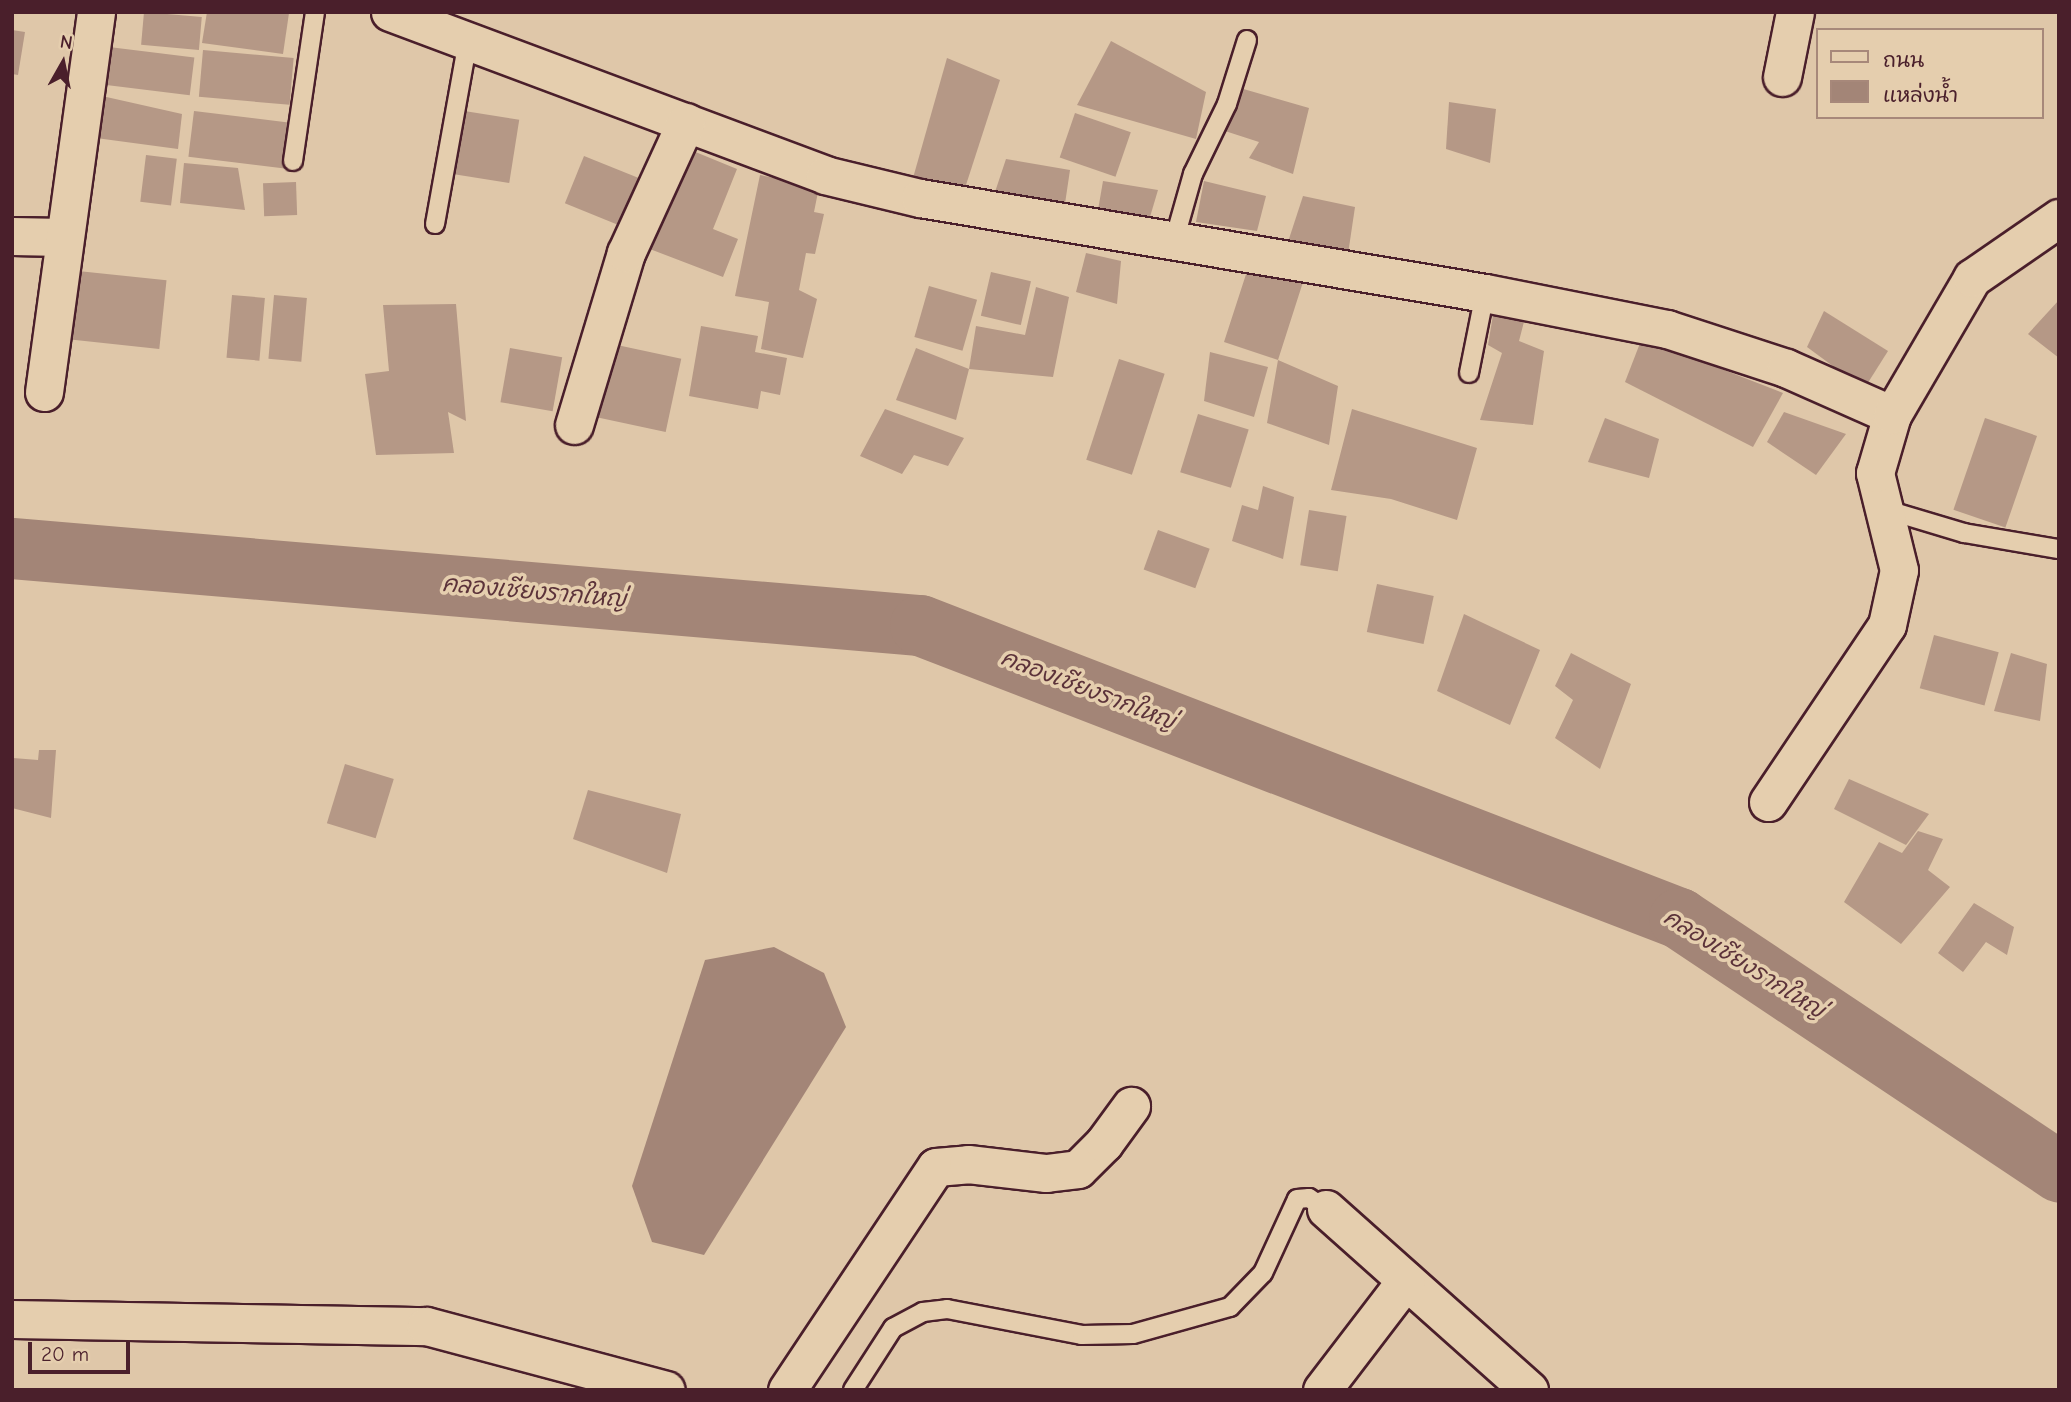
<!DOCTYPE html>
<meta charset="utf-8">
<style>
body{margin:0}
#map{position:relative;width:2071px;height:1402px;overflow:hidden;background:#dfc7a9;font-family:"Comic Neue","Playpen Sans Thai",sans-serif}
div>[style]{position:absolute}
.water>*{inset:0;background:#a38577}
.river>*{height:61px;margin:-30.5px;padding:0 30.5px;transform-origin:30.5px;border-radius:30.5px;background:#a38577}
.building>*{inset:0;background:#b59886;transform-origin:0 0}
.roads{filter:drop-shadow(2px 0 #4a1f2b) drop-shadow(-2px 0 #4a1f2b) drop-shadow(0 2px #4a1f2b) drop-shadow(0 -2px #4a1f2b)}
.lane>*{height:18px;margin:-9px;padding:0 9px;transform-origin:9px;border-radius:9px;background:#e5ceae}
.street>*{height:37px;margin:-18.5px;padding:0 18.5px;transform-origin:18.5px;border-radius:18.5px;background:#e5ceae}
span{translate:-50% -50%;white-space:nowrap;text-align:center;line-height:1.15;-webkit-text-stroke:7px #e5ceae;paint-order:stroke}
.water-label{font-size:23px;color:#5c333a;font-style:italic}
.frame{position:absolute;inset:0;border:14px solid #4a1f2b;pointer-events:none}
.legend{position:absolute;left:1816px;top:28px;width:228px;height:91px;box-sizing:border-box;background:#e5ceae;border:2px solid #a7887a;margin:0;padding:9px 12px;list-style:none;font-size:21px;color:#4a1f2b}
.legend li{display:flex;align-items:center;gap:14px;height:35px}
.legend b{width:35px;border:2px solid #a7887a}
.north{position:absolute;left:28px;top:28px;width:70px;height:70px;-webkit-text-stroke:5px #e5ceae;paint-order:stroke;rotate:9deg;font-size:19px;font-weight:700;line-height:28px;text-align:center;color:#4a1f2b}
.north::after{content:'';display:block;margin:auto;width:24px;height:32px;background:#4a1f2b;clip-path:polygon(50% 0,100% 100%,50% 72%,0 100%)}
.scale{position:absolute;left:28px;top:1342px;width:102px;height:32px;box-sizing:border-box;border:4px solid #4a1f2b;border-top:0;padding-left:9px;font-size:21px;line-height:24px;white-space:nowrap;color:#4a1f2b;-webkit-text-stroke:5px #e5ceae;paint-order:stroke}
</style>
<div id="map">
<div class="water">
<i style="clip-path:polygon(774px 947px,824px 973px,846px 1027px,704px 1255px,652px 1242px,632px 1186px,705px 960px)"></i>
</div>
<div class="river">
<i style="left:12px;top:548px;width:911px;rotate:4.85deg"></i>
<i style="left:920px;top:625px;width:814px;rotate:21.11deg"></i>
<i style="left:1679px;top:918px;width:457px;rotate:33.7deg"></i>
</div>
<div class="building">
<i style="left:144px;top:12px;width:58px;height:33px;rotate:5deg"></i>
<i style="clip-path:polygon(207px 12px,289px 13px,283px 54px,202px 43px)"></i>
<i style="clip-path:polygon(12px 30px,25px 32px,18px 75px,12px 74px)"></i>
<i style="clip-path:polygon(1111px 41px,1206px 92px,1196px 139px,1077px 105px)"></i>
<i style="left:109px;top:47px;width:86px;height:38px;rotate:7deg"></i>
<i style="left:203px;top:50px;width:91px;height:47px;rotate:5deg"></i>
<i style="clip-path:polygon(947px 58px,1000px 80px,965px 188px,913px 178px)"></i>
<i style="clip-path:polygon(1240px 88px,1309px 108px,1293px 174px,1249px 158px,1259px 142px,1225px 131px)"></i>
<i style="clip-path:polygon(102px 96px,182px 114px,178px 149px,96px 138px)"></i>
<i style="clip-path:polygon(1449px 102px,1496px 109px,1490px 163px,1446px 149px)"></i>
<i style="left:458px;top:110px;width:62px;height:64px;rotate:9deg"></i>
<i style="left:194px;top:111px;width:97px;height:46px;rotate:7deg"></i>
<i style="left:1075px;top:113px;width:59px;height:47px;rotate:19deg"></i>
<i style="clip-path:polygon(693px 151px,737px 169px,713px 229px,738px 239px,723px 277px,642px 246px,667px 183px,679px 187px)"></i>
<i style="left:146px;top:155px;width:31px;height:47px;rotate:7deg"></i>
<i style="left:584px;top:156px;width:61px;height:51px;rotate:22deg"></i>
<i style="clip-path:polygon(1006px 159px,1070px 170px,1063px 217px,993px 198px)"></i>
<i style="clip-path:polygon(184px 163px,238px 168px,245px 210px,180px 203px)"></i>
<i style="clip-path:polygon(760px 175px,819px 187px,814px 212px,824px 214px,815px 254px,806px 253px,799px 290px,817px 299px,803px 358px,761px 349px,769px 302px,735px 296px)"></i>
<i style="clip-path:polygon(1103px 181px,1158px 190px,1147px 227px,1097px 216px)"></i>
<i style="clip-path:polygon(1204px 181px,1266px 196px,1257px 231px,1196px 222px)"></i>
<i style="left:296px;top:182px;width:33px;height:33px;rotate:88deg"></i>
<i style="clip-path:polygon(1303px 196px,1355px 207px,1348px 254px,1287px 245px)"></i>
<i style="clip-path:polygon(1086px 253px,1121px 261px,1117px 304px,1076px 292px)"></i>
<i style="clip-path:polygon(1249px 265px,1303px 282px,1278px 360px,1338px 386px,1329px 445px,1267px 423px,1278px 360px,1224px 342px)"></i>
<i style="left:78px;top:271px;width:89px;height:69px;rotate:6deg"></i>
<i style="left:991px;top:272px;width:41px;height:45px;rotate:13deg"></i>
<i style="left:929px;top:286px;width:50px;height:53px;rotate:16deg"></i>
<i style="clip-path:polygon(1036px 287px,1069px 297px,1053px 377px,969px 369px,976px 326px,1025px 335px)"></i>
<i style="left:232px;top:295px;width:33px;height:63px;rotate:5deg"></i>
<i style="left:274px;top:295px;width:33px;height:64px;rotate:5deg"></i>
<i style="clip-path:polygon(2059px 300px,2059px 358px,2028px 334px)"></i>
<i style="clip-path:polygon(1495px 303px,1527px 310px,1519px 341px,1544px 351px,1533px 425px,1480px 420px,1502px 353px,1488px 345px)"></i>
<i style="clip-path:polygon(456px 304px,466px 421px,448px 412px,454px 453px,376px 455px,365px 374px,389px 371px,383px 305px)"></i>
<i style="clip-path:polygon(1824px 311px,1888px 351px,1864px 389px,1807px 347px)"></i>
<i style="clip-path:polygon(701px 326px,758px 336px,755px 352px,787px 358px,780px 395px,761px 391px,758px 409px,689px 396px)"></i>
<i style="clip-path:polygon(1642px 338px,1783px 393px,1753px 447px,1625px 382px)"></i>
<i style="left:603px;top:342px;width:80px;height:75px;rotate:12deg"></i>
<i style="left:510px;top:348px;width:53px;height:55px;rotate:10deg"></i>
<i style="clip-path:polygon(916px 348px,969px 369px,956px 420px,896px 400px)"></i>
<i style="clip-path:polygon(1210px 352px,1268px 367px,1254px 417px,1204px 401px)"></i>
<i style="left:1119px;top:359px;width:48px;height:106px;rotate:18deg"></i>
<i style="clip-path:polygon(885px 409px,964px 438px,948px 466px,914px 455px,902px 474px,860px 456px)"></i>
<i style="clip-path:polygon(1352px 409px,1477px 448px,1457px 520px,1391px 499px,1331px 490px)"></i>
<i style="clip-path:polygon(1784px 412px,1846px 434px,1816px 475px,1767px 442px)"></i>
<i style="left:1198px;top:414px;width:53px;height:61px;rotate:17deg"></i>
<i style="clip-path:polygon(1605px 418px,1659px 439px,1649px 478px,1588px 462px)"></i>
<i style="left:1985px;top:418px;width:55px;height:97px;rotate:19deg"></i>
<i style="clip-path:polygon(1263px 486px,1294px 497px,1283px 559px,1232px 541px,1242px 505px,1258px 510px)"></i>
<i style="left:1309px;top:510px;width:38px;height:56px;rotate:9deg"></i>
<i style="left:1158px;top:530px;width:55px;height:42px;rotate:20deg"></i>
<i style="left:1377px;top:584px;width:58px;height:49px;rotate:12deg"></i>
<i style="clip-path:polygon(1464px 614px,1540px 650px,1510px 725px,1437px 691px)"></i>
<i style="left:1934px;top:635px;width:67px;height:55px;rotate:15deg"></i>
<i style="clip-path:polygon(1571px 653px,1631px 684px,1600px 769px,1555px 738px,1573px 700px,1555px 686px)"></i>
<i style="clip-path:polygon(2011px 653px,2047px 664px,2040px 721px,1994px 711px)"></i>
<i style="clip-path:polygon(39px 750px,56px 750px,51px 818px,12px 808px,13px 758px,38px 760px)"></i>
<i style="left:345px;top:764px;width:51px;height:62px;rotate:17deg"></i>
<i style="clip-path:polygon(1849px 779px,1929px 814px,1906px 845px,1834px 809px)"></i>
<i style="clip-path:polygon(588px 790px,681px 814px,667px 873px,573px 839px)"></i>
<i style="clip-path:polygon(1918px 831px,1943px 839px,1928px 870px,1950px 887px,1901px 944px,1844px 902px,1879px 842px,1902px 853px)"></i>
<i style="clip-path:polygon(1974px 903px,2014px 927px,2007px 955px,1986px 942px,1963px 972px,1938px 953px)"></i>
</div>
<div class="roads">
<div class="lane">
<i style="left:293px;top:161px;width:151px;rotate:-81.6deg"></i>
<i style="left:435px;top:224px;width:186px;rotate:-79.8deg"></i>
<i style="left:1174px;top:241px;width:70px;rotate:-74.2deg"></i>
<i style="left:1193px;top:174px;width:78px;rotate:-64.1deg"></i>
<i style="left:1227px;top:104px;width:67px;rotate:-72.6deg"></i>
<i style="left:1469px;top:373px;width:82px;rotate:-78.7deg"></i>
<i style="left:1884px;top:509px;width:84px;rotate:16.7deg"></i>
<i style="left:1964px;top:533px;width:96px;rotate:9.6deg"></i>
<i style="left:853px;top:1390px;width:74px;rotate:-57.2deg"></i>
<i style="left:893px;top:1328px;width:34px;rotate:-28deg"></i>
<i style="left:923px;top:1312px;width:24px;rotate:-7deg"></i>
<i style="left:947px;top:1309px;width:137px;rotate:10.9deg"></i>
<i style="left:1082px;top:1335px;width:51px;rotate:-1.1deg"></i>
<i style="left:1133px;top:1334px;width:101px;rotate:-15.6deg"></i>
<i style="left:1230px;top:1307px;width:47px;rotate:-45.9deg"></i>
<i style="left:1263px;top:1273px;width:81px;rotate:-65.3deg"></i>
<i style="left:1297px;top:1199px;width:12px;rotate:-5deg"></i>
<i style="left:1309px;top:1198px;width:20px;rotate:33deg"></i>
</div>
<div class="street">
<i style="left:390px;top:12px;width:465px;rotate:20.5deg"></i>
<i style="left:825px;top:175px;width:98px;rotate:13.6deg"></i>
<i style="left:920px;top:198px;width:573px;rotate:9.54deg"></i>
<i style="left:1485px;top:293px;width:186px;rotate:11.2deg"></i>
<i style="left:1667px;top:329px;width:125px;rotate:18.1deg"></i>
<i style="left:1786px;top:368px;width:116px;rotate:23.9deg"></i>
<i style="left:1782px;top:77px;width:66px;rotate:-78.7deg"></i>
<i style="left:12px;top:236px;width:51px;rotate:1.1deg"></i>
<i style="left:44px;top:392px;width:384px;rotate:-82.2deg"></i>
<i style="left:574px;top:425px;width:180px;rotate:-73.2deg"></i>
<i style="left:626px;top:253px;width:144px;rotate:-65.4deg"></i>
<i style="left:1768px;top:802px;width:213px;rotate:-56.1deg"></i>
<i style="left:1887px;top:625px;width:56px;rotate:-77.7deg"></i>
<i style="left:1899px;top:570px;width:100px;rotate:-103.9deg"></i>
<i style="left:1875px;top:473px;width:60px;rotate:-73.7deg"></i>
<i style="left:1892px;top:415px;width:159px;rotate:-59.7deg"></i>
<i style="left:1972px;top:278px;width:106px;rotate:-34.6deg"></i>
<i style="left:1326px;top:1209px;width:272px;rotate:41.7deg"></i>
<i style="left:12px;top:1319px;width:414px;rotate:1deg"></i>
<i style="left:426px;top:1326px;width:248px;rotate:14.9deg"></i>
<i style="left:787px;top:1390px;width:268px;rotate:-56.3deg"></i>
<i style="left:936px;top:1167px;width:32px;rotate:-5deg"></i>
<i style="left:968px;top:1164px;width:79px;rotate:6.6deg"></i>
<i style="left:1046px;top:1173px;width:32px;rotate:-7deg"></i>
<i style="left:1078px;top:1169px;width:37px;rotate:-45deg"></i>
<i style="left:1104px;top:1143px;width:46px;rotate:-53.9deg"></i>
<i style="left:1322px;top:1390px;width:138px;rotate:-52.6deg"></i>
</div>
</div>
<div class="water-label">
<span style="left:534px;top:592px;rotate:5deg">คลองเชียงรากใหญ่</span>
<span style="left:1088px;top:690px;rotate:21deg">คลองเชียงรากใหญ่</span>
<span style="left:1744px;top:964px;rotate:32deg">คลองเชียงรากใหญ่</span>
</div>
<div class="frame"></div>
<ul class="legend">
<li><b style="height:9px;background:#e5ceae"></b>ถนน</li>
<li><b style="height:19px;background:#a38577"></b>แหล่งน้ำ</li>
</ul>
<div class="north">N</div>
<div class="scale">20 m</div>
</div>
